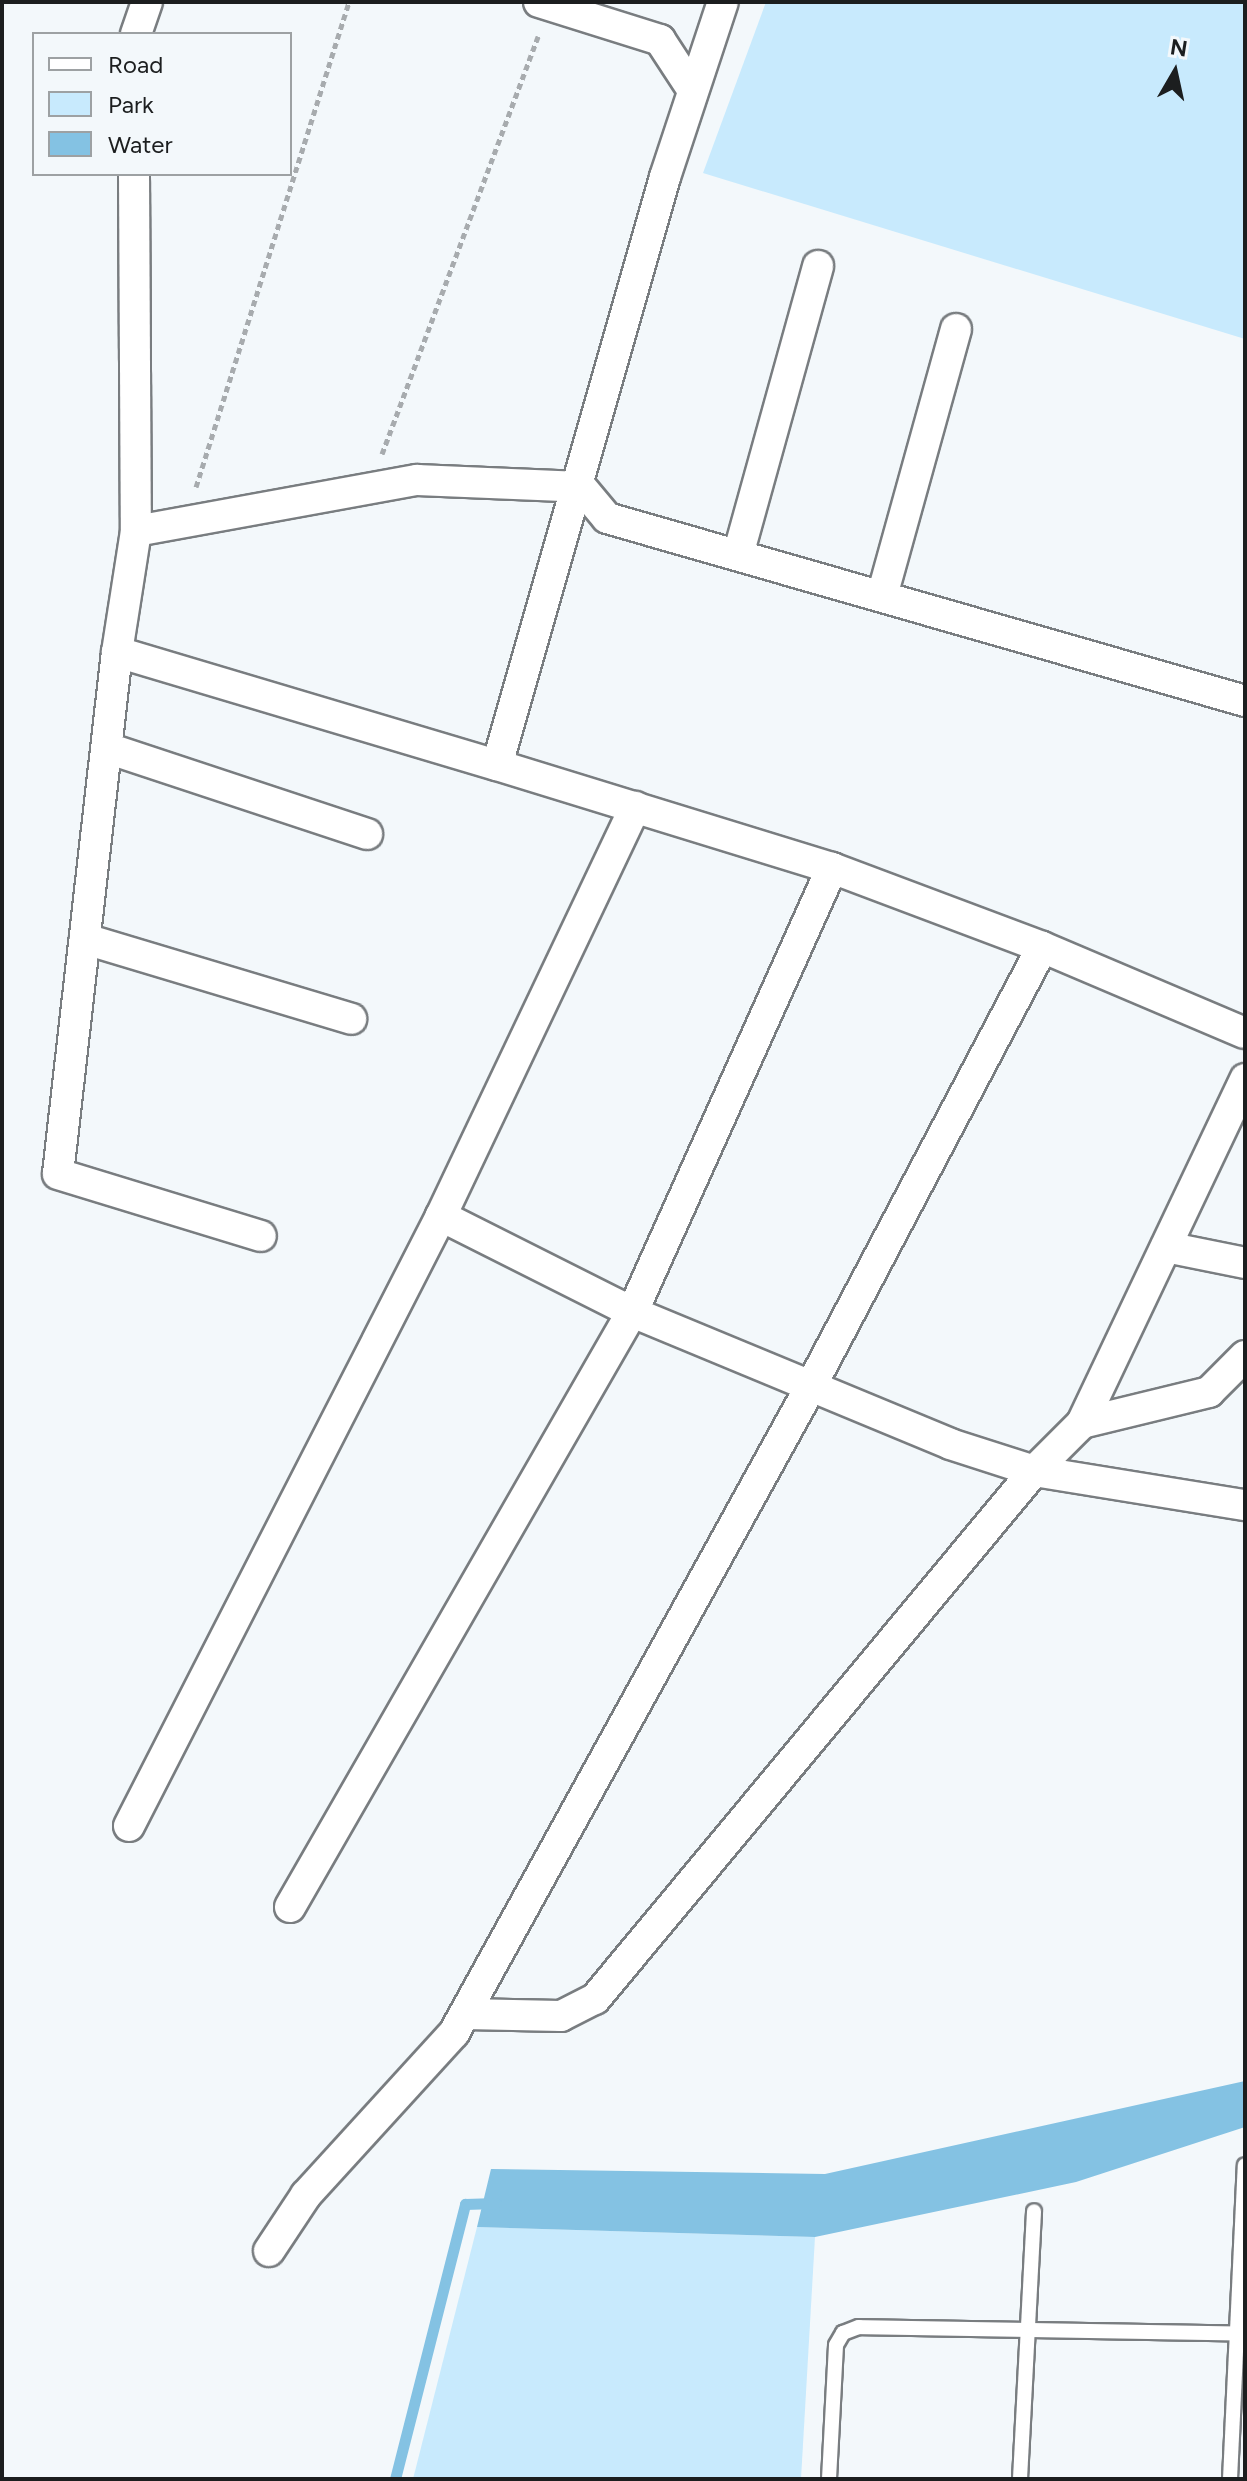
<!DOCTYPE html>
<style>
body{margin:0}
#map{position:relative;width:1247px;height:2481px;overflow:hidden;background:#f3f8fb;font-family:Figtree,sans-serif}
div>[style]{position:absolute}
.green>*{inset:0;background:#c8eafd}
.water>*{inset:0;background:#84c2e3}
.stream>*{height:11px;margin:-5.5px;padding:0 5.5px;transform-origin:5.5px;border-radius:5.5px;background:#84c2e3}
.path>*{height:5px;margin-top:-2.5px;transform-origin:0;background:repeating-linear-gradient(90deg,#a7abae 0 6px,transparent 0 10px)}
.roads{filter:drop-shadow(2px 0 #797d80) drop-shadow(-2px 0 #797d80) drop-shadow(0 2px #797d80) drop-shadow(0 -2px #797d80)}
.lane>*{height:14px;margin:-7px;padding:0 7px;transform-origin:7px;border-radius:7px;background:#fff}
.street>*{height:30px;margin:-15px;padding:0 15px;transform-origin:15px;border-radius:15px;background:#fff}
span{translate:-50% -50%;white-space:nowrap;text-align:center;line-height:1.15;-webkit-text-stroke:6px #f3f8fb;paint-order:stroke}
.frame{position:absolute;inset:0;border:4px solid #1c1e1f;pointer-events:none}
.legend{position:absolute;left:32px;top:32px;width:260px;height:144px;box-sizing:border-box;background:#f3f8fb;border:2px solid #9da1a3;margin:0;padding:10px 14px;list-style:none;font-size:24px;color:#1c1e1f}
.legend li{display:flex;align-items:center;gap:16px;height:40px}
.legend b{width:40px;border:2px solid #9da1a3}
.north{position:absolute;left:1135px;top:32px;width:80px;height:80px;-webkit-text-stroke:6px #f3f8fb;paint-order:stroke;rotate:9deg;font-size:22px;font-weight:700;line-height:32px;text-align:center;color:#1c1e1f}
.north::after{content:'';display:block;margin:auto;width:28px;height:36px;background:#1c1e1f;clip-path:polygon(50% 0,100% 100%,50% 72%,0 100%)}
</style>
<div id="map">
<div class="green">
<i style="clip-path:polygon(766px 2px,1245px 2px,1245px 339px,703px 173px)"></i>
<i style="clip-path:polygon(477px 2227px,815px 2237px,801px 2479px,413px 2479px)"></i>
</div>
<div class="water">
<i style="clip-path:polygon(1245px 2081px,1245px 2127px,1076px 2182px,815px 2237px,477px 2227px,491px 2169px,825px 2174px)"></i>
</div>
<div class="stream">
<i style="left:395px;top:2479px;width:284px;rotate:-75.7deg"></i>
<i style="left:465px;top:2204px;width:31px;rotate:-2deg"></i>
</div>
<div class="path">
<i style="left:382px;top:454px;width:446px;rotate:-69.5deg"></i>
<i style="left:196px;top:487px;width:509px;rotate:-72.49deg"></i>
</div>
<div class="roads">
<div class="lane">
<i style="left:829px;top:2479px;width:134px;rotate:-87deg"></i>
<i style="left:836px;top:2345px;width:14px;rotate:-60deg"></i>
<i style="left:843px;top:2333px;width:17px;rotate:-21deg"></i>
<i style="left:859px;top:2327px;width:386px;rotate:1deg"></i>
<i style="left:1020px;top:2479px;width:268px;rotate:-87deg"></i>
<i style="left:1230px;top:2479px;width:314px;rotate:-87.3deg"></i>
</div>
<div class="street">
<i style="left:539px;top:2px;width:127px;rotate:17.4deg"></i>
<i style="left:660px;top:40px;width:59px;rotate:56.9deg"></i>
<i style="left:136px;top:34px;width:34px;rotate:-71deg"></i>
<i style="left:134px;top:174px;width:357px;rotate:89.7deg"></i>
<i style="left:136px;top:531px;width:286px;rotate:-10.3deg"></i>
<i style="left:417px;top:480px;width:164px;rotate:2.4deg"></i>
<i style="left:581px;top:487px;width:40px;rotate:50deg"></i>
<i style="left:607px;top:518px;width:664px;rotate:16deg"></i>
<i style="left:136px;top:531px;width:122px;rotate:98.9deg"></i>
<i style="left:117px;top:652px;width:396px;rotate:16.6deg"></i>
<i style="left:497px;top:765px;width:612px;rotate:-74.05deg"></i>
<i style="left:665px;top:177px;width:184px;rotate:-71.7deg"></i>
<i style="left:738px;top:555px;width:300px;rotate:-74.5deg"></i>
<i style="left:882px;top:596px;width:277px;rotate:-74.5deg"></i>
<i style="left:117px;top:652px;width:525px;rotate:96.45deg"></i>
<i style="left:58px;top:1174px;width:212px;rotate:17deg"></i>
<i style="left:107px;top:748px;width:274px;rotate:18.3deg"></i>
<i style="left:497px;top:765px;width:350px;rotate:17.1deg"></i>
<i style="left:832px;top:868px;width:224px;rotate:20.6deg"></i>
<i style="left:832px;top:868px;width:487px;rotate:114.2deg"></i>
<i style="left:632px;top:1312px;width:344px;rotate:22.5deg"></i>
<i style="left:950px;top:1444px;width:88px;rotate:17.8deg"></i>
<i style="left:1034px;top:1471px;width:214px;rotate:9.2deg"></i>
<i style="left:85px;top:939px;width:278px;rotate:16.7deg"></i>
<i style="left:1166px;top:1247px;width:81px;rotate:11.4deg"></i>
<i style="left:1082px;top:1423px;width:131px;rotate:-13.7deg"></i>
<i style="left:1209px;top:1392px;width:51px;rotate:-45deg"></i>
<i style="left:129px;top:1826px;width:685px;rotate:-62.91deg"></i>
<i style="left:290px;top:1907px;width:686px;rotate:-60.11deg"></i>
<i style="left:632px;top:1312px;width:214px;rotate:-153.3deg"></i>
<i style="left:441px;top:1216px;width:453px;rotate:-64.6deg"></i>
<i style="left:465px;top:2014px;width:96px;rotate:1.2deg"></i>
<i style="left:561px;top:2016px;width:38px;rotate:-27deg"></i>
<i style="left:595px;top:1999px;width:687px;rotate:-50.26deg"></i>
<i style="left:1034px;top:1471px;width:68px;rotate:-45deg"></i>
<i style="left:1082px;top:1423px;width:381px;rotate:-64.6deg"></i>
<i style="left:269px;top:2251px;width:67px;rotate:-56.5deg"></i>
<i style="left:306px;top:2195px;width:219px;rotate:-47.6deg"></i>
<i style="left:454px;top:2033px;width:739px;rotate:-61.11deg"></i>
<i style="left:811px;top:1386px;width:496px;rotate:-62.2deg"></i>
<i style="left:1042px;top:947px;width:220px;rotate:23deg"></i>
</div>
</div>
<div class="frame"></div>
<ul class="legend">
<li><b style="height:10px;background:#fff"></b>Road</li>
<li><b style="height:22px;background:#c8eafd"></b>Park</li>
<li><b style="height:22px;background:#84c2e3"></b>Water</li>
</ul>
<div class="north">N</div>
</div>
